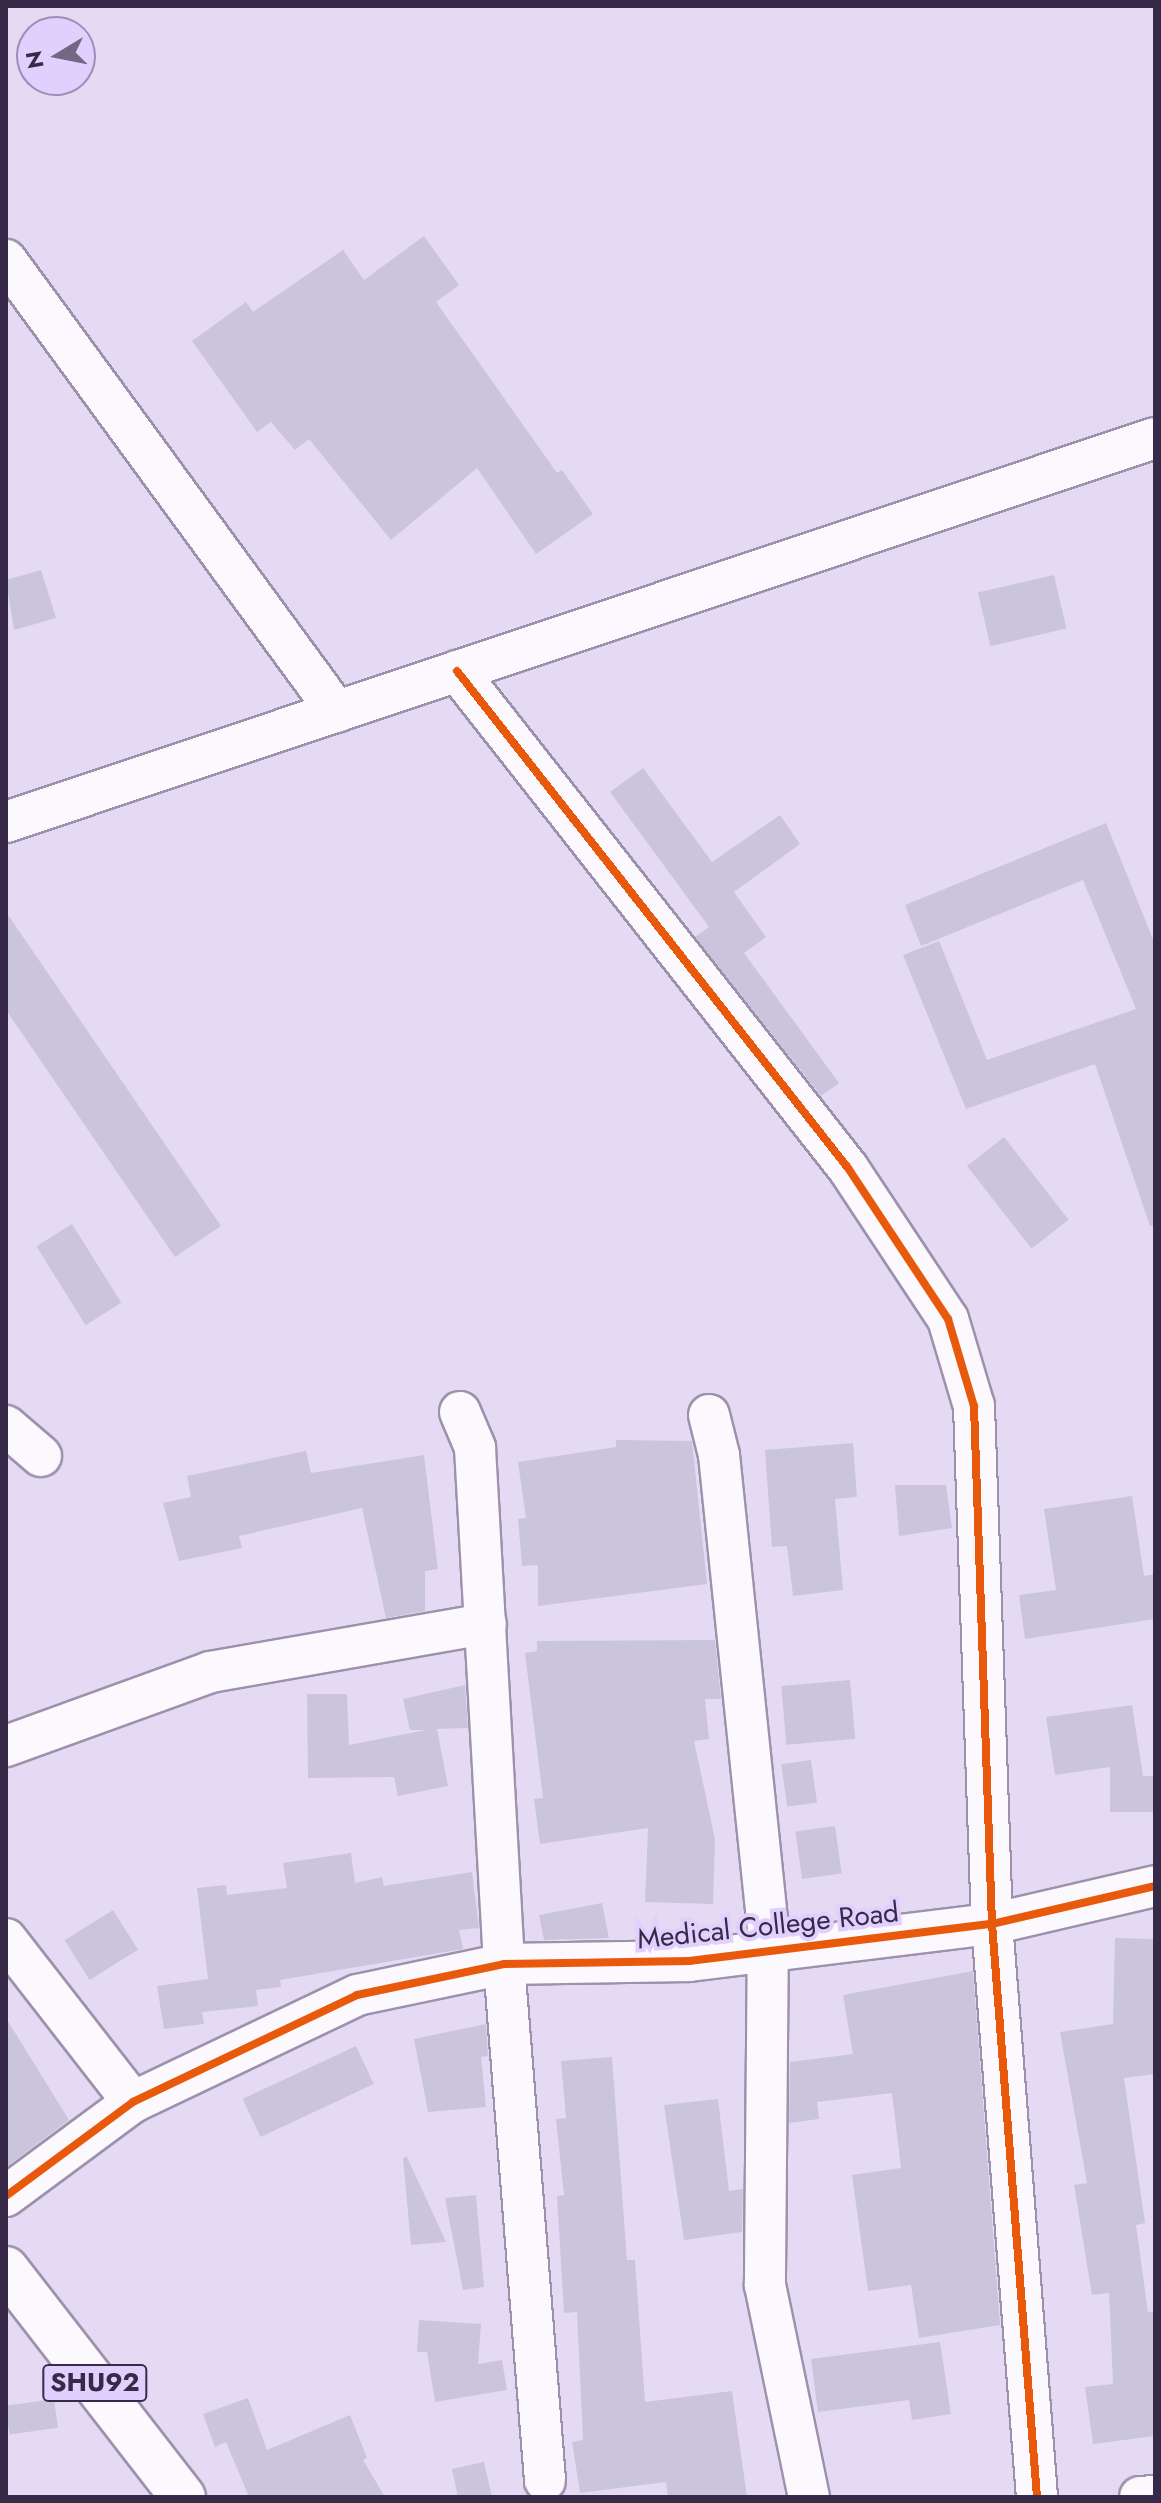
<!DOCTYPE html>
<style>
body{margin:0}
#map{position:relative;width:1161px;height:2503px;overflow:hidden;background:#e4daf4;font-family:Jost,sans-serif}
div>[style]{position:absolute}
.building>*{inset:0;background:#cac5dc;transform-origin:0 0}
.roads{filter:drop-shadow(2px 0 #9c92ab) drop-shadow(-2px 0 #9c92ab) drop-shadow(0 2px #9c92ab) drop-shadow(0 -2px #9c92ab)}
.street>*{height:40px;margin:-20px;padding:0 20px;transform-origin:20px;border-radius:20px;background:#fbf9fd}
.primary>*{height:44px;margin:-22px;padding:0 22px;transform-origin:22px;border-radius:22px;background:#fbf9fd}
.cycleway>*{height:8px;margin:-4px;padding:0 4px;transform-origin:4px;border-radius:4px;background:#e8590c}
span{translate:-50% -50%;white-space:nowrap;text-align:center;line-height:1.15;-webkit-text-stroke:8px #e1d0fe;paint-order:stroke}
.shield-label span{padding:2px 6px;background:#e1d0fe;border:2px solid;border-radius:6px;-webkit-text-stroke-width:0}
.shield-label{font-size:26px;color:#362a48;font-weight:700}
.street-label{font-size:28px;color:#362a48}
.frame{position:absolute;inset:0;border:8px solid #362a48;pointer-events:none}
.north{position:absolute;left:16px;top:16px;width:80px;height:80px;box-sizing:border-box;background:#e1d0fe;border:2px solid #9d8eb5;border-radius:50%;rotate:260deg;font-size:22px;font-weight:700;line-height:32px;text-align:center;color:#362a48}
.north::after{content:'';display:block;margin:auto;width:28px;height:36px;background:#736884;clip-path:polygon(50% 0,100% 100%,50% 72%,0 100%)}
</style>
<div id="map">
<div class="building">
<i style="clip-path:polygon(424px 236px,459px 285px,436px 302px,557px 473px,562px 470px,593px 514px,536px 554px,477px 468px,391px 540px,309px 439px,295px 450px,271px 422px,257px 432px,192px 341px,246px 302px,253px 312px,343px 250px,364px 280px)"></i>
<i style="clip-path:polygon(41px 570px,56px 618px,14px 630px,6px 580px)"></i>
<i style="left:1054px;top:575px;width:55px;height:78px;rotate:77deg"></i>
<i style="clip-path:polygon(643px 768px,712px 862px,780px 815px,800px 844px,734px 892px,766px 937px,744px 953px,839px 1083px,821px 1096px,695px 937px,709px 927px,610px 792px)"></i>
<i style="clip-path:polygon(1106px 823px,1155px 944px,1155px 1225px,1150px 1226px,1095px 1064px,966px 1109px,903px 955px,939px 941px,987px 1060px,1136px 1009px,1083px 880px,921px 946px,905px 905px)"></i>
<i style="clip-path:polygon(6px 912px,221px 1226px,175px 1257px,6px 1010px)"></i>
<i style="left:1004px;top:1137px;width:105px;height:47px;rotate:52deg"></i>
<i style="left:72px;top:1224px;width:93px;height:42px;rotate:58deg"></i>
<i style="clip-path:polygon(616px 1440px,692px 1441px,707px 1584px,538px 1606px,538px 1565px,522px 1566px,518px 1519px,526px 1518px,518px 1462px,616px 1447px)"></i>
<i style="clip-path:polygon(853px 1443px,857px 1497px,835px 1499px,843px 1590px,793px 1596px,787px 1546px,772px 1547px,765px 1450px)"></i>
<i style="clip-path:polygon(306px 1451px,311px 1473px,424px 1455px,438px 1569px,425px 1571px,425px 1611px,386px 1618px,362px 1508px,239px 1536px,242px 1548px,179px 1561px,163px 1503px,191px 1497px,187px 1476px)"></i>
<i style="clip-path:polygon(895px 1485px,946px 1485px,952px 1528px,899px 1536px)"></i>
<i style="clip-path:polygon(1132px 1496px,1144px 1576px,1155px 1574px,1155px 1619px,1025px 1639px,1019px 1595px,1056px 1590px,1044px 1509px)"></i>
<i style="clip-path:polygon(715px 1640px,721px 1699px,705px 1699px,709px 1739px,694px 1741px,715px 1839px,713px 1904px,645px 1902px,648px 1828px,540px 1844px,534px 1799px,543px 1798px,525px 1653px,537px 1651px,537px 1641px)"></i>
<i style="left:850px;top:1680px;width:59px;height:69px;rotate:85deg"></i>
<i style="clip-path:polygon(465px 1685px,468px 1728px,437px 1729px,448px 1786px,398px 1796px,394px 1777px,308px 1778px,307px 1694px,347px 1694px,349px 1745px,426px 1730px,410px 1730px,403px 1699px)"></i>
<i style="clip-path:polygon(1132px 1705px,1143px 1776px,1155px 1776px,1155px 1812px,1110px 1812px,1110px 1767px,1055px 1775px,1046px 1717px)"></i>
<i style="left:811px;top:1760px;width:43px;height:30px;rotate:82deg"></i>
<i style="left:835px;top:1826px;width:48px;height:40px;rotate:82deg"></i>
<i style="clip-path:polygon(351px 1853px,355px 1883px,382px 1877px,384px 1886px,472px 1872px,479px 1928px,459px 1930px,463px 1949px,280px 1980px,281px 1987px,256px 1990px,258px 2006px,202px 2012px,204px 2024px,164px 2029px,157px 1986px,208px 1979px,197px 1888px,226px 1885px,227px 1895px,287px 1888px,283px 1863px)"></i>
<i style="clip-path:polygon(602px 1903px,609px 1938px,544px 1940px,539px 1915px)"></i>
<i style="left:113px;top:1910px;width:47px;height:57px;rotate:58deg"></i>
<i style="clip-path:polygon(1115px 1938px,1155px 1939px,1155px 2074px,1124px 2078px,1145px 2223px,1136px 2225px,1148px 2312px,1155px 2311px,1155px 2436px,1093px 2444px,1085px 2387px,1113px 2384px,1109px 2293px,1092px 2295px,1074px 2185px,1087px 2183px,1060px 2032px,1113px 2024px)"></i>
<i style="clip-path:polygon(973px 1971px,1000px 2325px,919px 2338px,911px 2285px,868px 2291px,852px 2175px,901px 2168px,892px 2093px,817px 2102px,819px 2119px,789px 2123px,790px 2062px,853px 2054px,843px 1995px)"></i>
<i style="clip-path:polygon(6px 2018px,69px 2120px,6px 2167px)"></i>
<i style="clip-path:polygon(486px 2024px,488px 2056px,481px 2057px,486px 2107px,428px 2112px,414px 2039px)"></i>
<i style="left:356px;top:2046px;width:42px;height:125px;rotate:65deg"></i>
<i style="clip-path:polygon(612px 2057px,627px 2260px,635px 2260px,645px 2402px,732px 2391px,747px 2497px,668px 2497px,666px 2482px,580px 2493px,572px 2442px,583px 2440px,577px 2312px,564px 2313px,557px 2196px,564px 2195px,556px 2119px,566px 2118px,561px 2061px)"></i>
<i style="clip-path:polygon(718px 2099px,729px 2191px,743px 2189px,742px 2232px,684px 2240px,664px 2105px)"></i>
<i style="clip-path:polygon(407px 2157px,446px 2242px,411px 2245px,403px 2158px)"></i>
<i style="clip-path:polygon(476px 2195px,484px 2287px,463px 2290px,445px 2198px)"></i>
<i style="clip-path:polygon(419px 2320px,481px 2324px,478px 2364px,502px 2360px,507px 2390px,435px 2402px,427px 2352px,417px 2352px)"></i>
<i style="clip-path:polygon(940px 2342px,951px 2414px,912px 2420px,909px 2400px,818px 2412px,811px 2359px)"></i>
<i style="clip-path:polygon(248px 2398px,267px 2450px,350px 2415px,367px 2458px,363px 2460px,385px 2497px,249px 2497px,226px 2442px,215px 2447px,203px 2414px)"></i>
<i style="left:54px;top:2399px;width:29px;height:49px;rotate:82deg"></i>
<i style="clip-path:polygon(484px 2462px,492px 2497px,458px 2497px,452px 2469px)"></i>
</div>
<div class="roads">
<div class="street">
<i style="left:6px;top:260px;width:560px;rotate:53.78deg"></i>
<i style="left:457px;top:671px;width:632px;rotate:51.81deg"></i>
<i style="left:848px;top:1168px;width:181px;rotate:56.5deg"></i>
<i style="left:948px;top:1319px;width:91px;rotate:73.4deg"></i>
<i style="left:974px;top:1406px;width:518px;rotate:88.01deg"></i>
<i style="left:992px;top:1924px;width:575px;rotate:85.51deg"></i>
<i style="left:6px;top:822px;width:1211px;rotate:-18.48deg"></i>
<i style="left:460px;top:1412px;width:39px;rotate:67deg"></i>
<i style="left:475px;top:1448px;width:517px;rotate:86.78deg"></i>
<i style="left:504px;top:1964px;width:518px;rotate:85.46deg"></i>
<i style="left:709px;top:1415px;width:41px;rotate:76deg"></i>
<i style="left:719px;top:1455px;width:478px;rotate:84.1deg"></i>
<i style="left:768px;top:1930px;width:355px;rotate:90.5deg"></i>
<i style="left:765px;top:2285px;width:217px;rotate:78.3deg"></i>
<i style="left:6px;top:1426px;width:46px;rotate:40.6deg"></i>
<i style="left:6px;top:1746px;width:217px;rotate:-19.9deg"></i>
<i style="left:210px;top:1672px;width:280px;rotate:-9.9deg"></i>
<i style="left:6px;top:1939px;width:207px;rotate:52.1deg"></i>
<i style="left:6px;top:2196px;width:158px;rotate:-36.5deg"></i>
<i style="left:133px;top:2102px;width:248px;rotate:-25.5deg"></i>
<i style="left:357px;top:1995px;width:150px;rotate:-11.9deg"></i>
<i style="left:504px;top:1964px;width:185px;rotate:-0.9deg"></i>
<i style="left:689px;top:1961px;width:305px;rotate:-7deg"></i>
<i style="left:992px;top:1924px;width:167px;rotate:-13.1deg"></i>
<i style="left:1140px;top:2497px;width:15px;rotate:-4deg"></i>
</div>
<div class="primary">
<i style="left:6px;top:2269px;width:289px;rotate:52.2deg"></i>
</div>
</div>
<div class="cycleway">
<i style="left:457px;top:671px;width:632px;rotate:51.81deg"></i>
<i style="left:848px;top:1168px;width:181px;rotate:56.5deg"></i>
<i style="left:948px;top:1319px;width:91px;rotate:73.4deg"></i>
<i style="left:974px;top:1406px;width:518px;rotate:88.01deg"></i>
<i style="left:992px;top:1924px;width:575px;rotate:85.51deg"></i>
<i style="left:6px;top:2196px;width:158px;rotate:-36.5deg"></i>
<i style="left:133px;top:2102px;width:248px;rotate:-25.5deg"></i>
<i style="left:357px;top:1995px;width:150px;rotate:-11.9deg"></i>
<i style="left:504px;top:1964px;width:185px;rotate:-0.9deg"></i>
<i style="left:689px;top:1961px;width:305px;rotate:-7deg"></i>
<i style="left:992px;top:1924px;width:167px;rotate:-13.1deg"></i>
</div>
<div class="shield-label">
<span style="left:95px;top:2383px">SHU92</span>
</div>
<div class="street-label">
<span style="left:768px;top:1926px;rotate:-6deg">Medical College Road</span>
</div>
<div class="frame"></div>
<div class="north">N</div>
</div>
